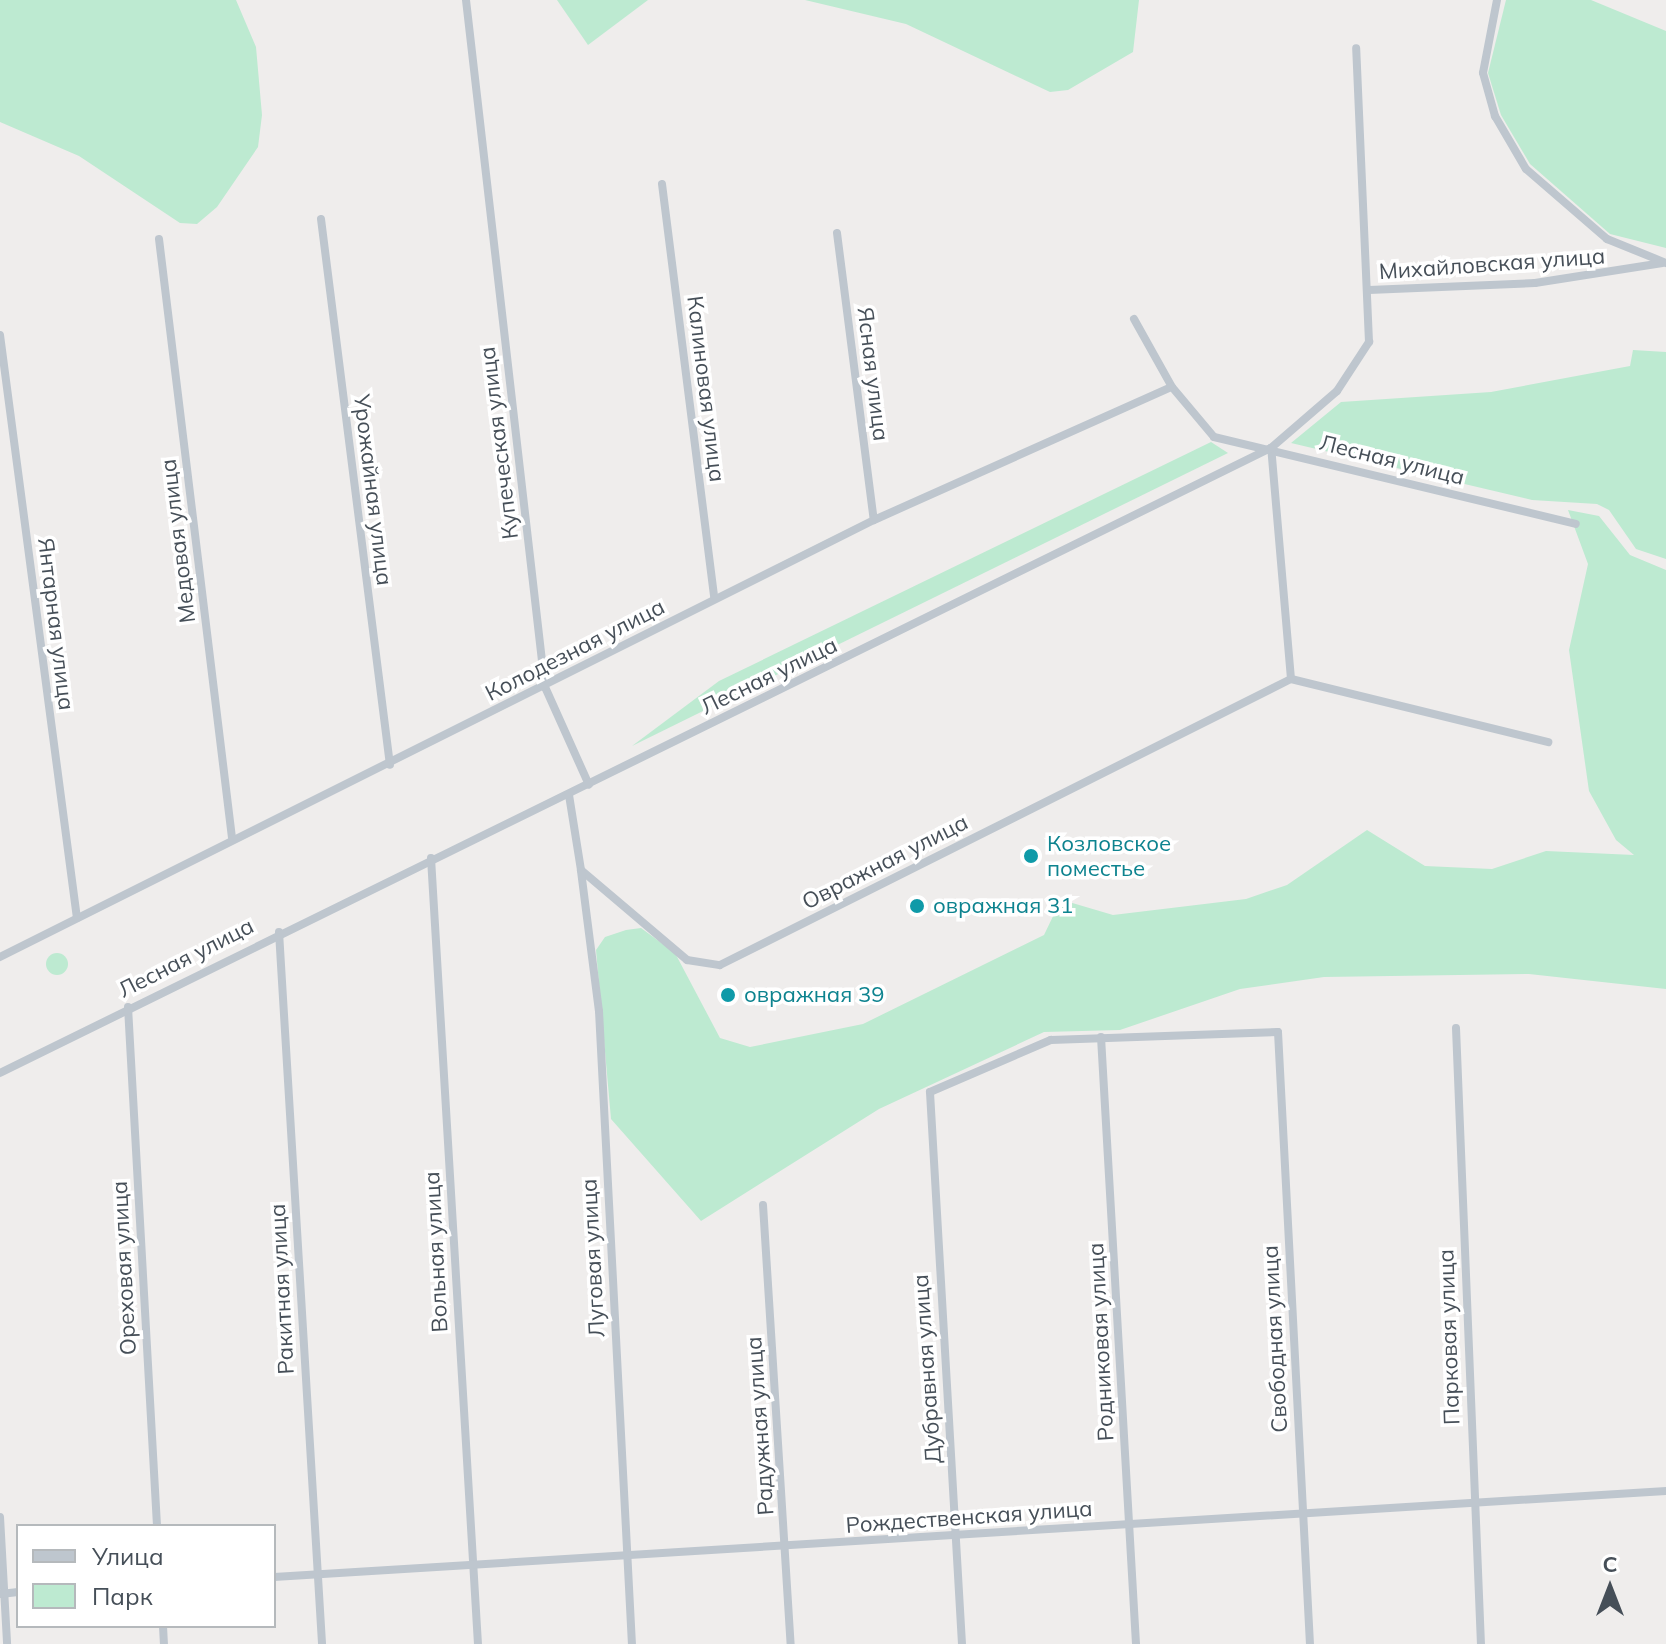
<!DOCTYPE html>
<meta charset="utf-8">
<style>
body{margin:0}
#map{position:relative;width:1666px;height:1644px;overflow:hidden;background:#efedec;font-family:Mulish,sans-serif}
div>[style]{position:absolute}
.green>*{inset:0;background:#bdead1}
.round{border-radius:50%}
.street>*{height:8px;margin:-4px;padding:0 4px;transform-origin:4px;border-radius:4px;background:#bec6ce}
.dots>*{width:22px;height:22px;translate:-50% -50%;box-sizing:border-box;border:4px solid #fff;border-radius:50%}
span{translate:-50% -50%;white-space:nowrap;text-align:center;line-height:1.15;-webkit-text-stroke:7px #fff;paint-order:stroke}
.street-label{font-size:22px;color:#464f58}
.culture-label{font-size:22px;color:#0d838f}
.left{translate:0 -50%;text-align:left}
.legend{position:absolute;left:16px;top:1524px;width:260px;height:104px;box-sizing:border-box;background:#fff;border:2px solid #b5b9bc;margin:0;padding:10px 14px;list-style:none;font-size:24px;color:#464f58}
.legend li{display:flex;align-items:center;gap:16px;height:40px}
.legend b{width:40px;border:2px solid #b5b9bc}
.north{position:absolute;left:1570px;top:1548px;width:80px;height:80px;-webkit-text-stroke:6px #fff;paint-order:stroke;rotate:0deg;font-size:22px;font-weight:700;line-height:32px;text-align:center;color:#464f58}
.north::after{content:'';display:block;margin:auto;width:28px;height:36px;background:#464f58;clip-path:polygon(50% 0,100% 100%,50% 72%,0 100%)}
</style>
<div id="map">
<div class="green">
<i style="clip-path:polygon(0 0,236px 0,256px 47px,262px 115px,258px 147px,217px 207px,197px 224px,180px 223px,79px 156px,0 122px)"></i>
<i style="clip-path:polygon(557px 0,648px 0,588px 45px)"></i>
<i style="clip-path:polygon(805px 0,1139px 0,1133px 52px,1068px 90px,1050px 92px,906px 24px)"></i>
<i style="clip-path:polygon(1506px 0,1591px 0,1666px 31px,1666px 248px,1610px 234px,1530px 164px,1501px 115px,1488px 73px)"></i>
<i style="clip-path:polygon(1633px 350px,1666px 352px,1666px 559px,1636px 549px,1609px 510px,1597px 504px,1532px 500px,1291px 443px,1341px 402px,1491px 392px,1630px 366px)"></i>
<i style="clip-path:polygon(1211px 442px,1228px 453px,632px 746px,719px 681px)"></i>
<i style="clip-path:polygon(1568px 510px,1599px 516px,1630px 555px,1666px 570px,1666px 989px,1529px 974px,1324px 977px,1240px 989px,1120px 1030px,1044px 1032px,879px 1109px,701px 1221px,611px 1119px,596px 950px,605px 937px,626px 930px,641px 928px,675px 953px,720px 1038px,750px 1047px,863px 1024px,1044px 935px,1057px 908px,1069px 902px,1113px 915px,1246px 899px,1287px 885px,1367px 830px,1425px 866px,1492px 869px,1546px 851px,1634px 855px,1616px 840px,1589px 791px,1569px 650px,1588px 564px)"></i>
<i class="round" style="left:46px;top:953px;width:22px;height:22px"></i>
</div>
<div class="street">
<i style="left:466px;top:0;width:692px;rotate:83.44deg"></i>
<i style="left:545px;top:687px;width:107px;rotate:65.8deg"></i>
<i style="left:1497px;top:0;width:74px;rotate:100.9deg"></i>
<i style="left:1483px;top:73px;width:45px;rotate:74.4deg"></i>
<i style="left:1495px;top:116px;width:61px;rotate:59.7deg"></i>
<i style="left:1526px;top:169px;width:107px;rotate:40.8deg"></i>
<i style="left:1607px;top:239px;width:64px;rotate:22.1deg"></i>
<i style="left:662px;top:184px;width:417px;rotate:82.8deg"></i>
<i style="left:321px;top:219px;width:550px;rotate:82.8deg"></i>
<i style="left:837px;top:233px;width:289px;rotate:82.7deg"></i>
<i style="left:159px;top:239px;width:603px;rotate:83.05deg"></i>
<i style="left:1369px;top:290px;width:166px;rotate:-2.4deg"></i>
<i style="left:1535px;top:283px;width:129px;rotate:-8.9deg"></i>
<i style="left:1134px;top:319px;width:78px;rotate:60.8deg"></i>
<i style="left:1172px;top:387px;width:65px;rotate:50deg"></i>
<i style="left:1214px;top:437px;width:372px;rotate:13.5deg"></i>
<i style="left:0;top:335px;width:588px;rotate:82.48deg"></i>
<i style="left:1291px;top:679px;width:265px;rotate:13.8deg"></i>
<i style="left:569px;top:795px;width:76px;rotate:80.9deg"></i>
<i style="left:581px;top:870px;width:139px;rotate:40.3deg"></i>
<i style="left:687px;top:960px;width:33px;rotate:9deg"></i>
<i style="left:720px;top:965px;width:639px;rotate:-26.61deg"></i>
<i style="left:1291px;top:679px;width:232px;rotate:-94.9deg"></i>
<i style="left:431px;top:858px;width:787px;rotate:86.58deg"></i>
<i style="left:581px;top:871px;width:141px;rotate:82.7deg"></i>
<i style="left:599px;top:1011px;width:634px;rotate:87.02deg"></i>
<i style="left:279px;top:932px;width:713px;rotate:86.54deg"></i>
<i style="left:0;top:957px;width:977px;rotate:-26.57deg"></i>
<i style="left:874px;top:520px;width:326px;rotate:-24.1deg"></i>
<i style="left:128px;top:1007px;width:520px;rotate:86.8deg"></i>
<i style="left:1456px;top:1028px;width:617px;rotate:87.68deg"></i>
<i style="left:1101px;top:1037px;width:608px;rotate:86.7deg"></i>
<i style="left:0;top:1073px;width:1416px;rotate:-26.19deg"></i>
<i style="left:1271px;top:448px;width:87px;rotate:-40.8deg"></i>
<i style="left:1337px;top:391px;width:59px;rotate:-56.9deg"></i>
<i style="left:1369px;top:342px;width:294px;rotate:-92.5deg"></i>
<i style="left:763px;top:1205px;width:440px;rotate:86.4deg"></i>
<i style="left:0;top:1517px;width:127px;rotate:86.8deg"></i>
<i style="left:274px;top:1577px;width:1395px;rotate:-3.54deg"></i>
<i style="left:1px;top:1594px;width:17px;rotate:-7deg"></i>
<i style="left:163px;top:1626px;width:18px;rotate:87deg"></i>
<i style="left:962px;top:1644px;width:553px;rotate:-93.32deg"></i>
<i style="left:930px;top:1092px;width:132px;rotate:-23.3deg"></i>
<i style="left:1051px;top:1040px;width:227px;rotate:-2deg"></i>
<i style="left:1278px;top:1032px;width:613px;rotate:87.01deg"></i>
</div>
<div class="dots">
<i style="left:1031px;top:856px;background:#0f9aa8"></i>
<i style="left:917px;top:906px;background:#0f9aa8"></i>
<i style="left:728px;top:995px;background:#0f9aa8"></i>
</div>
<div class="street-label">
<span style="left:1492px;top:264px;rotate:-4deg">Михайловская улица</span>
<span style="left:873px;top:374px;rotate:83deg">Ясная улица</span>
<span style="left:706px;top:389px;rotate:83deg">Калиновая улица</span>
<span style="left:499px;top:443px;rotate:-97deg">Купеческая улица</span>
<span style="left:1392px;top:460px;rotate:14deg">Лесная улица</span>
<span style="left:373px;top:490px;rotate:83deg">Урожайная улица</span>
<span style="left:178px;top:541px;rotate:-97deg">Медовая улица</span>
<span style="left:56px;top:624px;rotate:83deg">Янтарная улица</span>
<span style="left:575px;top:650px;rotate:-27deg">Колодезная улица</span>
<span style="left:769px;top:676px;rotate:-26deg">Лесная улица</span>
<span style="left:885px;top:862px;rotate:-27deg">Овражная улица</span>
<span style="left:186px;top:958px;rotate:-27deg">Лесная улица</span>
<span style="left:436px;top:1252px;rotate:-93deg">Вольная улица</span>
<span style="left:593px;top:1258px;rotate:-93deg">Луговая улица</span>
<span style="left:124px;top:1268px;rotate:-93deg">Ореховая улица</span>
<span style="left:282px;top:1289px;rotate:-93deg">Ракитная улица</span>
<span style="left:1449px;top:1337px;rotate:-92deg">Парковая улица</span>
<span style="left:1275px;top:1339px;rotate:-93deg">Свободная улица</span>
<span style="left:1101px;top:1342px;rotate:-93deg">Родниковая улица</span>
<span style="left:927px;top:1369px;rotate:-94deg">Дубравная улица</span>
<span style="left:760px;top:1426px;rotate:-94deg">Радужная улица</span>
<span style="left:969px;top:1517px;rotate:-4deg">Рождественская улица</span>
</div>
<div class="culture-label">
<span class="left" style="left:1047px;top:856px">Козловское<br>поместье</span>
<span class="left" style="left:933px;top:906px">овражная 31</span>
<span class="left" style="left:744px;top:995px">овражная 39</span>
</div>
<ul class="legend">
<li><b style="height:10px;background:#bec6ce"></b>Улица</li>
<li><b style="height:22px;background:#bdead1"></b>Парк</li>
</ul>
<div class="north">С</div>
</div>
